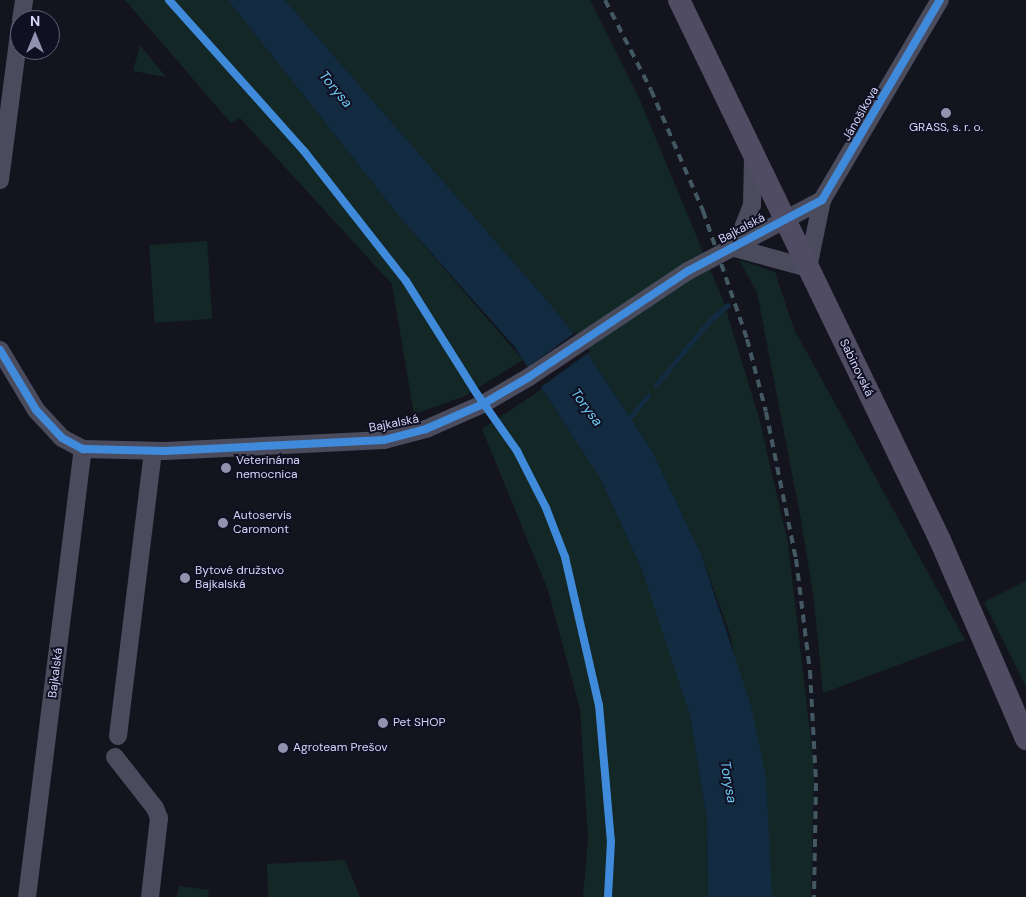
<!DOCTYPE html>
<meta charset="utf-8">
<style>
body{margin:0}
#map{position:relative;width:1026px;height:897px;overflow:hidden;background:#14141e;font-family:"DM Sans",sans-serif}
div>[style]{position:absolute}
.green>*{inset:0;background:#132826;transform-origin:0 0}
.water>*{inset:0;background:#122b41}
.pier>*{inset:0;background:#14141e;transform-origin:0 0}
.stream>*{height:5px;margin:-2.5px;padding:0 2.5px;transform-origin:2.5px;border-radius:2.5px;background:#122b41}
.minor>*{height:18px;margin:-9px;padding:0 9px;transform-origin:9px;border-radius:9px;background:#4a4c5e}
.major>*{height:22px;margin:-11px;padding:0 11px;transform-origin:11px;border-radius:11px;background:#504c63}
.rail>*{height:4px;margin-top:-2px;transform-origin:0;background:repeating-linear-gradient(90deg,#425963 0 8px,transparent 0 14px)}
.cycleway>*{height:8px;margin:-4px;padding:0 4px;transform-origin:4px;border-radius:4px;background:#408adc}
.dots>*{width:14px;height:14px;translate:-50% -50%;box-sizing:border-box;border:2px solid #101022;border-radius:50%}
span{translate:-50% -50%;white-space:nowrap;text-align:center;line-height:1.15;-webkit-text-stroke:4px #101022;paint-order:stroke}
.street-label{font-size:12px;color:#d5d6fb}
.poi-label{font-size:12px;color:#d5d6fb}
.left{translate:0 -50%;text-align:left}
.water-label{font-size:14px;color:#6cc9f2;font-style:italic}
.north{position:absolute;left:10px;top:10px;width:50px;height:50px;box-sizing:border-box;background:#101022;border:1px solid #5f5f79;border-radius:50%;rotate:0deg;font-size:14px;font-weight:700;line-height:20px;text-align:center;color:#d5d6fb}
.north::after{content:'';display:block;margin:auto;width:18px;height:22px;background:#9192ae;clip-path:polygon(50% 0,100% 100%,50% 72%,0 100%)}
</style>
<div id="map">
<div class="green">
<i style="clip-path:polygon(125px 0,228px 0,403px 221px,523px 360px,463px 397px,414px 414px,392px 284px,240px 118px,231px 123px)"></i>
<i style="clip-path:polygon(285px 0,590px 0,639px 98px,723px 300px,759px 418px,788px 543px,814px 767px,811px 897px,772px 897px,731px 637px,701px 554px,652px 451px,583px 346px,551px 305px)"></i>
<i style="clip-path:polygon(140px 45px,166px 77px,133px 71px)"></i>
<i style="left:207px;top:241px;width:78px;height:58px;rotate:86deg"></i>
<i style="clip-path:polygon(739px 260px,775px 272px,794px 329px,965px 640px,823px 693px,814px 600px,801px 520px,757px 292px)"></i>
<i style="clip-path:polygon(542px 389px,600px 478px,642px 570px,672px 654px,690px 715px,707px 820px,708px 897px,583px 897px,588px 840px,580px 709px,548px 590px,482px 429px)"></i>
<i style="clip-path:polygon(1026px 581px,1026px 687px,984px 602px)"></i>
<i style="clip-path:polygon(345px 860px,360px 897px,268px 897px,267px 864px)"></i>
<i style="clip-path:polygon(179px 886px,209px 890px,208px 897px,177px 897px)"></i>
</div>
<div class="water">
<i style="clip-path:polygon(228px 0,285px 0,551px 305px,583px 346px,652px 451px,701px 554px,751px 706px,766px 777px,772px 897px,708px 897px,707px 820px,690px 715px,642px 570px,600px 478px,514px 346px,403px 221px)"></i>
</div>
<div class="pier">
<i style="left:576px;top:332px;width:24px;height:62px;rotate:54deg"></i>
</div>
<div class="stream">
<i style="left:656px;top:385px;width:85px;rotate:-50.3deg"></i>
<i style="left:710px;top:320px;width:23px;rotate:-40deg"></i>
<i style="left:626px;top:422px;width:34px;rotate:-50deg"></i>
</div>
<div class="minor">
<i style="left:21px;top:20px;width:20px;rotate:-81deg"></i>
<i style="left:0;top:180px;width:154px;rotate:-82.6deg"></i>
<i style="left:735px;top:248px;width:76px;rotate:15.3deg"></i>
<i style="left:808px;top:268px;width:69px;rotate:-78.4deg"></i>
<i style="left:735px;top:248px;width:46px;rotate:-68.4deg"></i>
<i style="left:752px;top:205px;width:48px;rotate:-88.8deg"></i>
<i style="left:0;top:350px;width:70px;rotate:59deg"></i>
<i style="left:36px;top:410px;width:38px;rotate:47deg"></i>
<i style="left:62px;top:438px;width:24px;rotate:28deg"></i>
<i style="left:83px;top:449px;width:82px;rotate:1.4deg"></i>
<i style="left:165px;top:451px;width:219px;rotate:-2.9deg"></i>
<i style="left:384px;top:440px;width:43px;rotate:-14.7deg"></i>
<i style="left:426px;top:429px;width:62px;rotate:-23.7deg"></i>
<i style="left:483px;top:404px;width:53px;rotate:-30.4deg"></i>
<i style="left:529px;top:377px;width:191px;rotate:-33.7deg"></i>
<i style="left:688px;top:271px;width:152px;rotate:-27.9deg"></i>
<i style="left:822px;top:200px;width:232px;rotate:-59.5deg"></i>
<i style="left:118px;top:736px;width:287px;rotate:-83deg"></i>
<i style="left:115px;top:757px;width:65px;rotate:51.9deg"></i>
<i style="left:155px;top:808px;width:11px;rotate:68deg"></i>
<i style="left:159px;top:818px;width:80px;rotate:96.5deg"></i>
<i style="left:27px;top:897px;width:451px;rotate:-82.9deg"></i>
</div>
<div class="major">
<i style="left:679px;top:0;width:600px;rotate:64.2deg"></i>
<i style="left:940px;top:540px;width:217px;rotate:66.6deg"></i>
</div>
<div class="rail">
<i style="left:605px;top:0;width:101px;rotate:62.9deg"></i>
<i style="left:651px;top:90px;width:132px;rotate:66.7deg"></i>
<i style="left:703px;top:211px;width:135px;rotate:71deg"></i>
<i style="left:747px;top:339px;width:75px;rotate:75.4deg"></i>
<i style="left:766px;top:412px;width:150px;rotate:78.5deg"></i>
<i style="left:796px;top:559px;width:113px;rotate:82.9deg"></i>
<i style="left:810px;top:671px;width:112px;rotate:86.9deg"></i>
<i style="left:816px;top:783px;width:114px;rotate:91deg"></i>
</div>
<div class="cycleway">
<i style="left:169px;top:0;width:203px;rotate:48.2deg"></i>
<i style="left:304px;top:151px;width:165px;rotate:51.9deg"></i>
<i style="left:406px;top:281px;width:133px;rotate:57.9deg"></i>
<i style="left:477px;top:394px;width:70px;rotate:54.9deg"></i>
<i style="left:517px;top:451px;width:64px;rotate:63deg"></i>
<i style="left:546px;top:508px;width:53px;rotate:68.8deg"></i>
<i style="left:565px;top:557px;width:152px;rotate:77.1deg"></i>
<i style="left:599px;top:705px;width:137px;rotate:85deg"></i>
<i style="left:611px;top:841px;width:56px;rotate:93.1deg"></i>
<i style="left:0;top:350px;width:70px;rotate:59deg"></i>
<i style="left:36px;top:410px;width:38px;rotate:47deg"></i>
<i style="left:62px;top:438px;width:24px;rotate:28deg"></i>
<i style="left:83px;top:449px;width:82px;rotate:1.4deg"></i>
<i style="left:165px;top:451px;width:219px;rotate:-2.9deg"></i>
<i style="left:384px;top:440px;width:43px;rotate:-14.7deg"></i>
<i style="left:426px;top:429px;width:62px;rotate:-23.7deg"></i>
<i style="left:483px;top:404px;width:53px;rotate:-30.4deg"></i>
<i style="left:529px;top:377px;width:191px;rotate:-33.7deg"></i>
<i style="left:688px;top:271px;width:152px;rotate:-27.9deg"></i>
<i style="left:822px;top:200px;width:232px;rotate:-59.5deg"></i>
</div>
<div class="dots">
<i style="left:946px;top:113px;background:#9192ae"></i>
<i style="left:226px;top:468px;background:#9192ae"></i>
<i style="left:223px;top:523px;background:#9192ae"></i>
<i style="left:185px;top:578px;background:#9192ae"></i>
<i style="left:383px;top:723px;background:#9192ae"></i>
<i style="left:283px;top:748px;background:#9192ae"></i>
</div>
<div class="street-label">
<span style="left:861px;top:114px;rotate:-60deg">Jánošíkova</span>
<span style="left:742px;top:229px;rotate:-28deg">Bajkalská</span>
<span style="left:856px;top:368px;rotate:64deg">Sabinovská</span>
<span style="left:394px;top:424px;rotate:-11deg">Bajkalská</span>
<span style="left:56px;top:673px;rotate:-83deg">Bajkalská</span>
</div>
<div class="poi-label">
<span style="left:946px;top:128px">GRASS, s. r. o.</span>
<span class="left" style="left:236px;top:468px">Veterinárna<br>nemocnica</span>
<span class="left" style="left:233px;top:523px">Autoservis<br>Caromont</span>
<span class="left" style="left:195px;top:578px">Bytové družstvo<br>Bajkalská</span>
<span class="left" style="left:393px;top:723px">Pet SHOP</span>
<span class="left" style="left:293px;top:748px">Agroteam Prešov</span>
</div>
<div class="water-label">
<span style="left:336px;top:89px;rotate:50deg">Torysa</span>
<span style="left:587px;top:407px;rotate:53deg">Torysa</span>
<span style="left:729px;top:782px;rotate:80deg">Torysa</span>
</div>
<div class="north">N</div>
</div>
